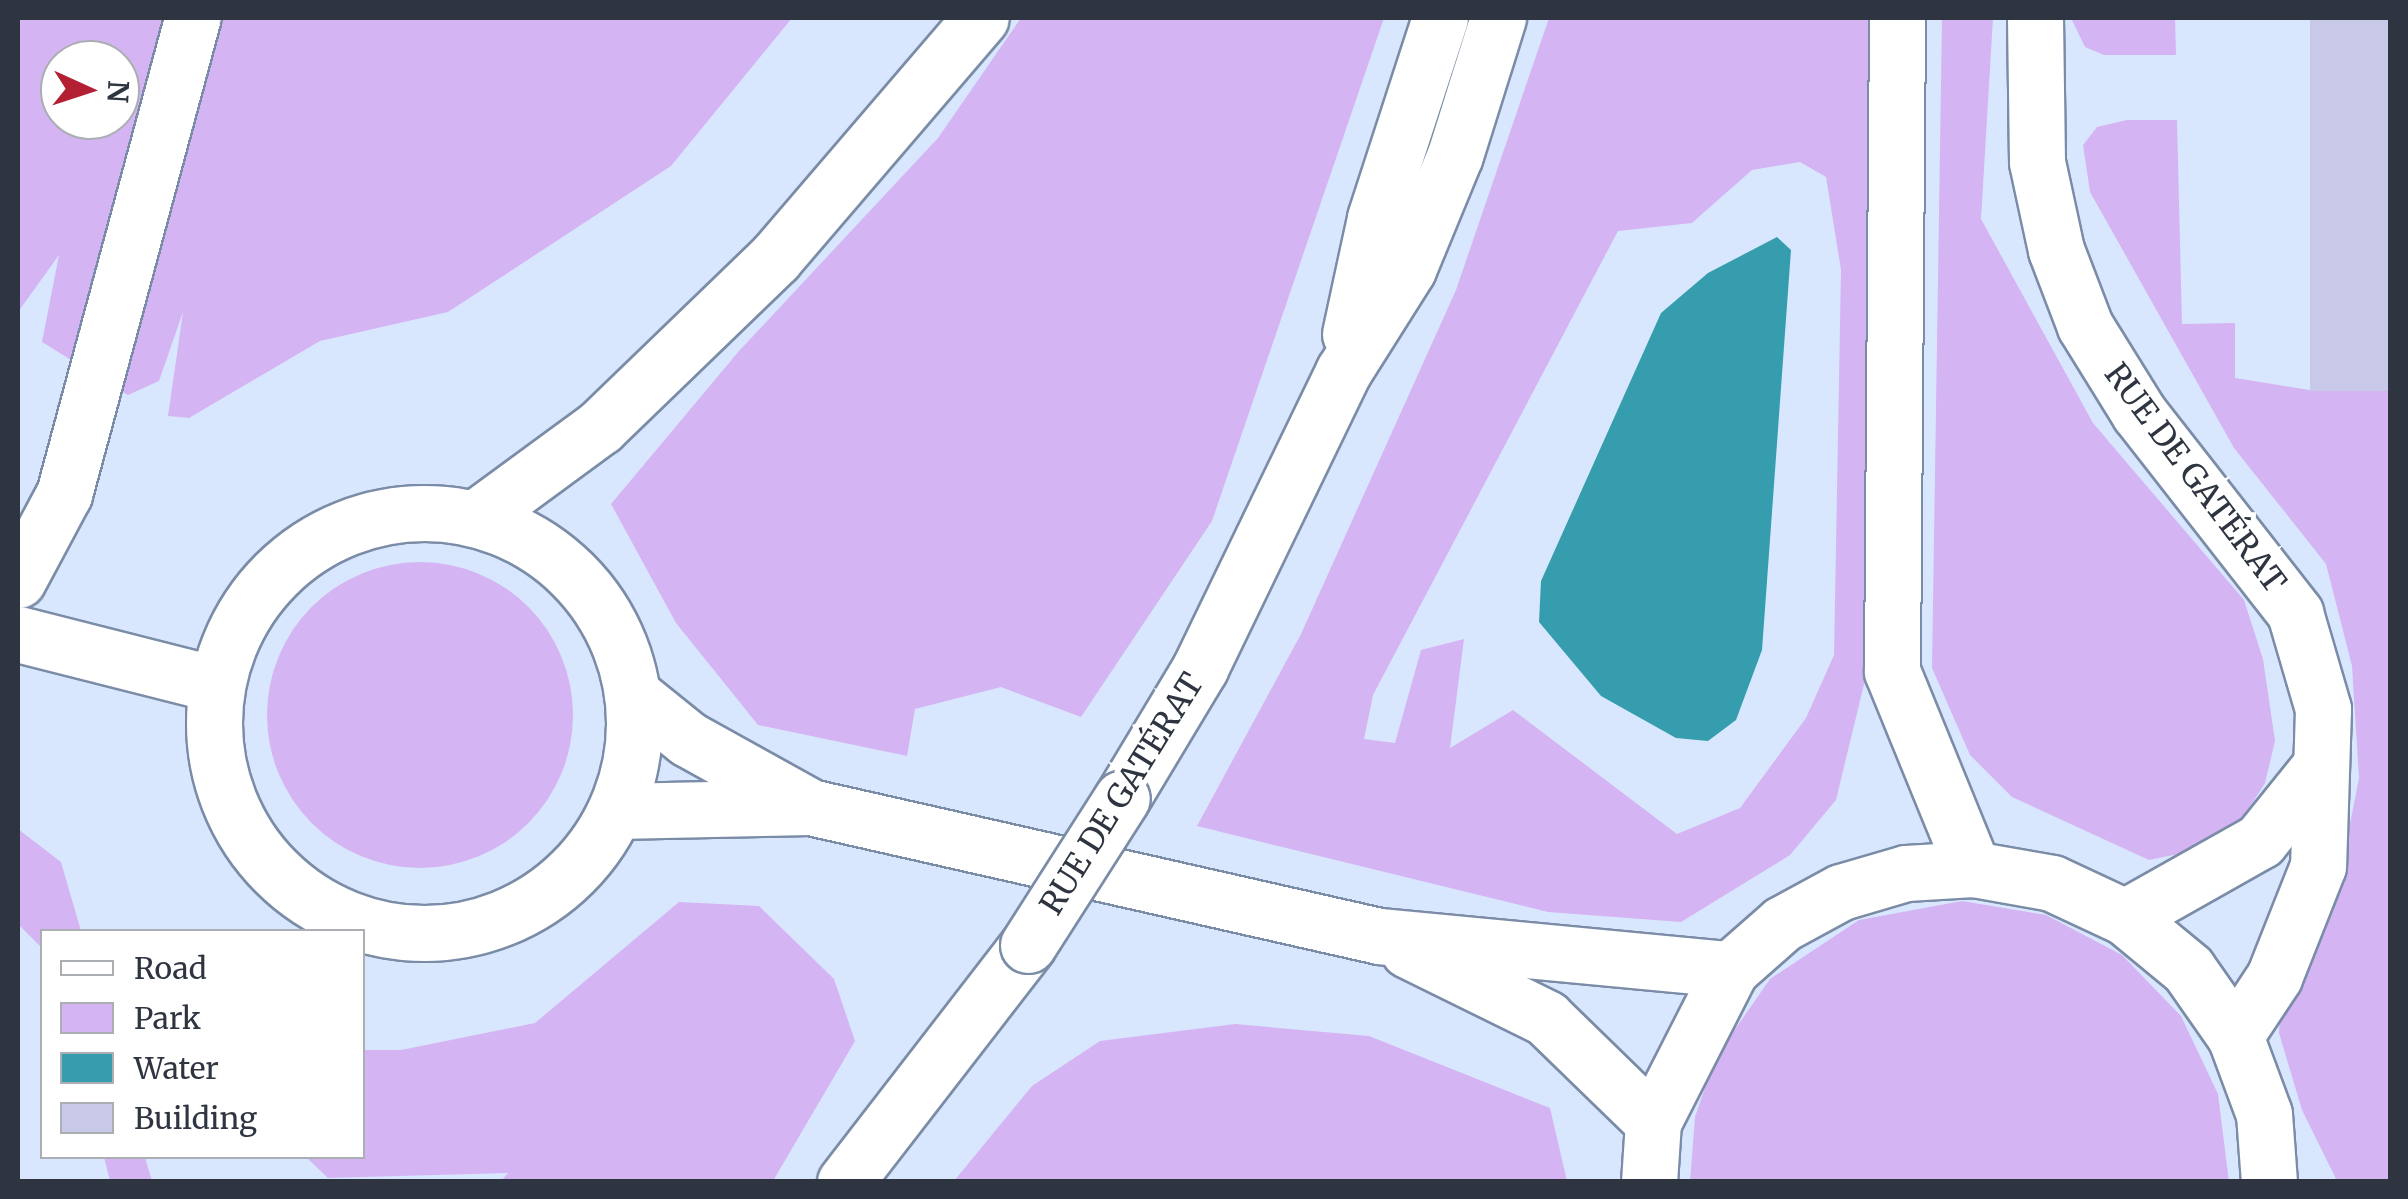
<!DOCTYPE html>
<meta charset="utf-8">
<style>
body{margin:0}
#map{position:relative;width:2408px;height:1199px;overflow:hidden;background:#d8e7fe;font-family:Merriweather,serif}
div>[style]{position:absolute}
.green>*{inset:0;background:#d5b4f4}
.round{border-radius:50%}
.water>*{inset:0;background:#359dae}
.building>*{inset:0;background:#c8c9e9;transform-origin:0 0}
.roads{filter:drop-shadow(2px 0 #7b8ca7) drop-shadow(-2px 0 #7b8ca7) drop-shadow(0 2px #7b8ca7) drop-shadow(0 -2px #7b8ca7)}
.minor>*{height:55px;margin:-27.5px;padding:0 27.5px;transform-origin:27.5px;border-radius:27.5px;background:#fff}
.minor>.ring{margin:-27.5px;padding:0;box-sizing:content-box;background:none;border:55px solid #fff;border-radius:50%}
.secondary>*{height:55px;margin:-27.5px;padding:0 27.5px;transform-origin:27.5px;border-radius:27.5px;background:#fff}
.primary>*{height:55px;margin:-27.5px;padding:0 27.5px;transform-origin:27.5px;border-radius:27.5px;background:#fff}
.bridges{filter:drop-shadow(2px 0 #7b8ca7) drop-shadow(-2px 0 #7b8ca7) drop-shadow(0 2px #7b8ca7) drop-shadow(0 -2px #7b8ca7)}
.primary-bridge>*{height:55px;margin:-27.5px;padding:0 27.5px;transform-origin:27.5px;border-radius:27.5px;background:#fff}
span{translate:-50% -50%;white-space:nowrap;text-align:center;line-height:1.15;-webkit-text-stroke:10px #fff;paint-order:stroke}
.street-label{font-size:32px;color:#2e3540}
.frame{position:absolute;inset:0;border:20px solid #2e3540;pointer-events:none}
.legend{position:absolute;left:40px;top:929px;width:325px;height:230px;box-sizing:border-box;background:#fff;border:2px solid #abaeb3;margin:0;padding:12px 18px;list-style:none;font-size:30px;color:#2e3540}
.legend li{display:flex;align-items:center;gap:20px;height:50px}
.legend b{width:50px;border:2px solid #abaeb3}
.north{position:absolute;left:40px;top:40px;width:100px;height:100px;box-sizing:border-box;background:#fff;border:2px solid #abaeb3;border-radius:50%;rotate:93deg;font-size:28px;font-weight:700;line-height:40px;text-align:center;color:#2e3540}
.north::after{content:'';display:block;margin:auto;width:35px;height:45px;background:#b32034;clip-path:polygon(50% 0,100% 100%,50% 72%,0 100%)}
</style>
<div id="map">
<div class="green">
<i style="clip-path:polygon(evenodd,18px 18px,792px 18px,671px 166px,448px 312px,320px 341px,189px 418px,168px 416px,183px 312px,159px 381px,128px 395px,42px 342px,59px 255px,18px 312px,18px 18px,60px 60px,120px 60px,120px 120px,60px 120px,60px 60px)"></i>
<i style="clip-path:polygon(1021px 18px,1384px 18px,1212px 521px,1081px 717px,1001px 687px,915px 709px,907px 756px,758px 725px,676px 623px,611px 504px,739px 351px,938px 138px)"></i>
<i style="clip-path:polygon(evenodd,1549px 18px,1878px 18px,1866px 676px,1836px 800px,1790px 855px,1681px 922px,1548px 912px,1197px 826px,1301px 634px,1456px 290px,1549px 18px,1800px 162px,1826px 177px,1841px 270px,1834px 655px,1806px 718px,1740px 808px,1677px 834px,1513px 710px,1450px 748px,1464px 639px,1421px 650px,1395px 743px,1364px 739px,1373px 695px,1618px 231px,1692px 223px,1752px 170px,1800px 162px)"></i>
<i style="clip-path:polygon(1942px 18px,1993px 18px,1981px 219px,2093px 423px,2244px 600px,2263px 659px,2275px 741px,2265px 783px,2242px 819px,2198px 850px,2149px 860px,2012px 797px,1970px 755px,1932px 668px)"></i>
<i style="clip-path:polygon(2071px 18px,2175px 18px,2176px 55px,2104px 55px,2085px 47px)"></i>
<i style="clip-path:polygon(2127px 120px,2177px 120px,2182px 324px,2235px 323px,2235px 378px,2316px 391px,2390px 388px,2390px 1181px,2337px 1181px,2302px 1110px,2279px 1033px,2280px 1005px,2333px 911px,2359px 778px,2352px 666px,2326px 564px,2234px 448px,2090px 192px,2083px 145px,2097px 127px)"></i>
<i class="round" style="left:267px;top:562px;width:306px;height:306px"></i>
<i style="clip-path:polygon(18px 829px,61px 862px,81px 931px,42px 932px,42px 948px,18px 924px)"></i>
<i style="clip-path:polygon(1962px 901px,2046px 915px,2122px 955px,2181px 1016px,2218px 1094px,2229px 1182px,1690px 1182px,1695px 1117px,1715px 1058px,1770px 979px,1859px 920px)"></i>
<i style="clip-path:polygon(679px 902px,759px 906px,834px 979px,855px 1041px,773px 1181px,501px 1181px,508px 1173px,328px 1178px,306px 1157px,362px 1156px,363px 1050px,401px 1050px,535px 1023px)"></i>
<i style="clip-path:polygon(1235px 1024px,1369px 1036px,1550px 1108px,1567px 1181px,954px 1181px,1032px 1086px,1100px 1041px)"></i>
<i style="clip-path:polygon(104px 1157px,145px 1157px,152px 1181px,110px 1181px)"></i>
</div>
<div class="water">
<i style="clip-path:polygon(1777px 237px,1791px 250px,1762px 650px,1736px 720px,1708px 741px,1676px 738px,1601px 696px,1539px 622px,1541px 581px,1661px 313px,1708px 273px)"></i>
</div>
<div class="building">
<i style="left:2310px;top:18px;width:80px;height:373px"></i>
</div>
<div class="roads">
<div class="minor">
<i style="left:2035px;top:18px;width:144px;rotate:89.2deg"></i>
<i style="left:2037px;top:162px;width:90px;rotate:77.8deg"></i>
<i style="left:2056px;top:250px;width:81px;rotate:69.1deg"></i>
<i style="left:2085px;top:326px;width:102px;rotate:58.2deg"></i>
<i style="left:2139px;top:413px;width:254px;rotate:52deg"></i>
<i style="left:2295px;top:613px;width:100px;rotate:73.7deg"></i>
<i style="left:2323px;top:709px;width:157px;rotate:91.8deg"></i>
<i style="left:2318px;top:866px;width:119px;rotate:111.6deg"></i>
<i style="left:2274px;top:977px;width:71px;rotate:123.5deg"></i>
<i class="ring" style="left:214px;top:513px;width:365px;height:365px"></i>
<i style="left:18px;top:580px;width:98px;rotate:-61.9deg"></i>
<i style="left:64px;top:494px;width:493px;rotate:-74.9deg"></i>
<i style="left:18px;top:634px;width:203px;rotate:14.2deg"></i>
<i style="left:632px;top:694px;width:72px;rotate:38.8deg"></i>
<i style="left:688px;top:739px;width:136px;rotate:29deg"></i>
<i style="left:616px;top:811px;width:194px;rotate:-1.2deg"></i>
<i style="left:810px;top:807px;width:583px;rotate:12.77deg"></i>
<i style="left:1379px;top:936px;width:354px;rotate:5.4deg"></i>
<i style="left:2125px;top:917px;width:155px;rotate:-29.4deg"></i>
<i style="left:2260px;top:841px;width:97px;rotate:-51.2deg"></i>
<i style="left:1408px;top:950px;width:154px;rotate:26.2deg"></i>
<i style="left:1546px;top:1018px;width:149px;rotate:44.2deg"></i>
</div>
<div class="secondary">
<i style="left:1649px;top:1182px;width:60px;rotate:-86.2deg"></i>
<i style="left:1653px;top:1122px;width:172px;rotate:-63deg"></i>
<i style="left:1731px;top:969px;width:68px;rotate:-41.4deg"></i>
<i style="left:1782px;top:924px;width:67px;rotate:-28.5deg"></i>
<i style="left:1841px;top:892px;width:68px;rotate:-16.3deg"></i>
<i style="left:1906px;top:873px;width:67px;rotate:-3.4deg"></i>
<i style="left:1973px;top:869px;width:80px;rotate:10deg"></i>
<i style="left:2052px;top:883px;width:81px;rotate:25deg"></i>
<i style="left:2125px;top:917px;width:82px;rotate:39.5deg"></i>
<i style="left:2188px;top:969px;width:82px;rotate:55deg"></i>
<i style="left:2235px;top:1036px;width:83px;rotate:69.6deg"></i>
<i style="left:2264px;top:1114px;width:68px;rotate:85.8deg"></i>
</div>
<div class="primary">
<i style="left:1897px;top:18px;width:653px;rotate:90.44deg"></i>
<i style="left:1892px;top:671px;width:214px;rotate:67.8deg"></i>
<i style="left:1350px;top:334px;width:119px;rotate:-77.8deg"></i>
<i style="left:1375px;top:218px;width:210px;rotate:-72deg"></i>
<i style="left:476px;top:518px;width:154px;rotate:-36.3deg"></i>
<i style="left:600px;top:427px;width:243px;rotate:-44deg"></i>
<i style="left:775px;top:258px;width:316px;rotate:-49.4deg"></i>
<i style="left:1122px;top:798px;width:152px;rotate:-59deg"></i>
<i style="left:1200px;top:668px;width:329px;rotate:-64.2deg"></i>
<i style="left:1343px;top:372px;width:122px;rotate:-57.7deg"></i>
<i style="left:1408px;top:269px;width:123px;rotate:-67.6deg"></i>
<i style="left:1455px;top:155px;width:144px;rotate:-72.6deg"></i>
<i style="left:845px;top:1182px;width:299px;rotate:-52.3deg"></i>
</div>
</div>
<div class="bridges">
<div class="primary-bridge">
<i style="left:1028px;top:945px;width:174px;rotate:-57.4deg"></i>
</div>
</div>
<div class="street-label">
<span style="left:2195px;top:478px;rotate:53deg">RUE DE GATÉRAT</span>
<span style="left:1122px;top:794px;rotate:-58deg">RUE DE GATÉRAT</span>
</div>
<div class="frame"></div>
<ul class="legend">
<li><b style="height:12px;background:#fff"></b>Road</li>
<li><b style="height:28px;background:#d5b4f4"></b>Park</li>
<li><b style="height:28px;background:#359dae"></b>Water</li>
<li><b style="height:28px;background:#c8c9e9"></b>Building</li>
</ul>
<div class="north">N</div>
</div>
